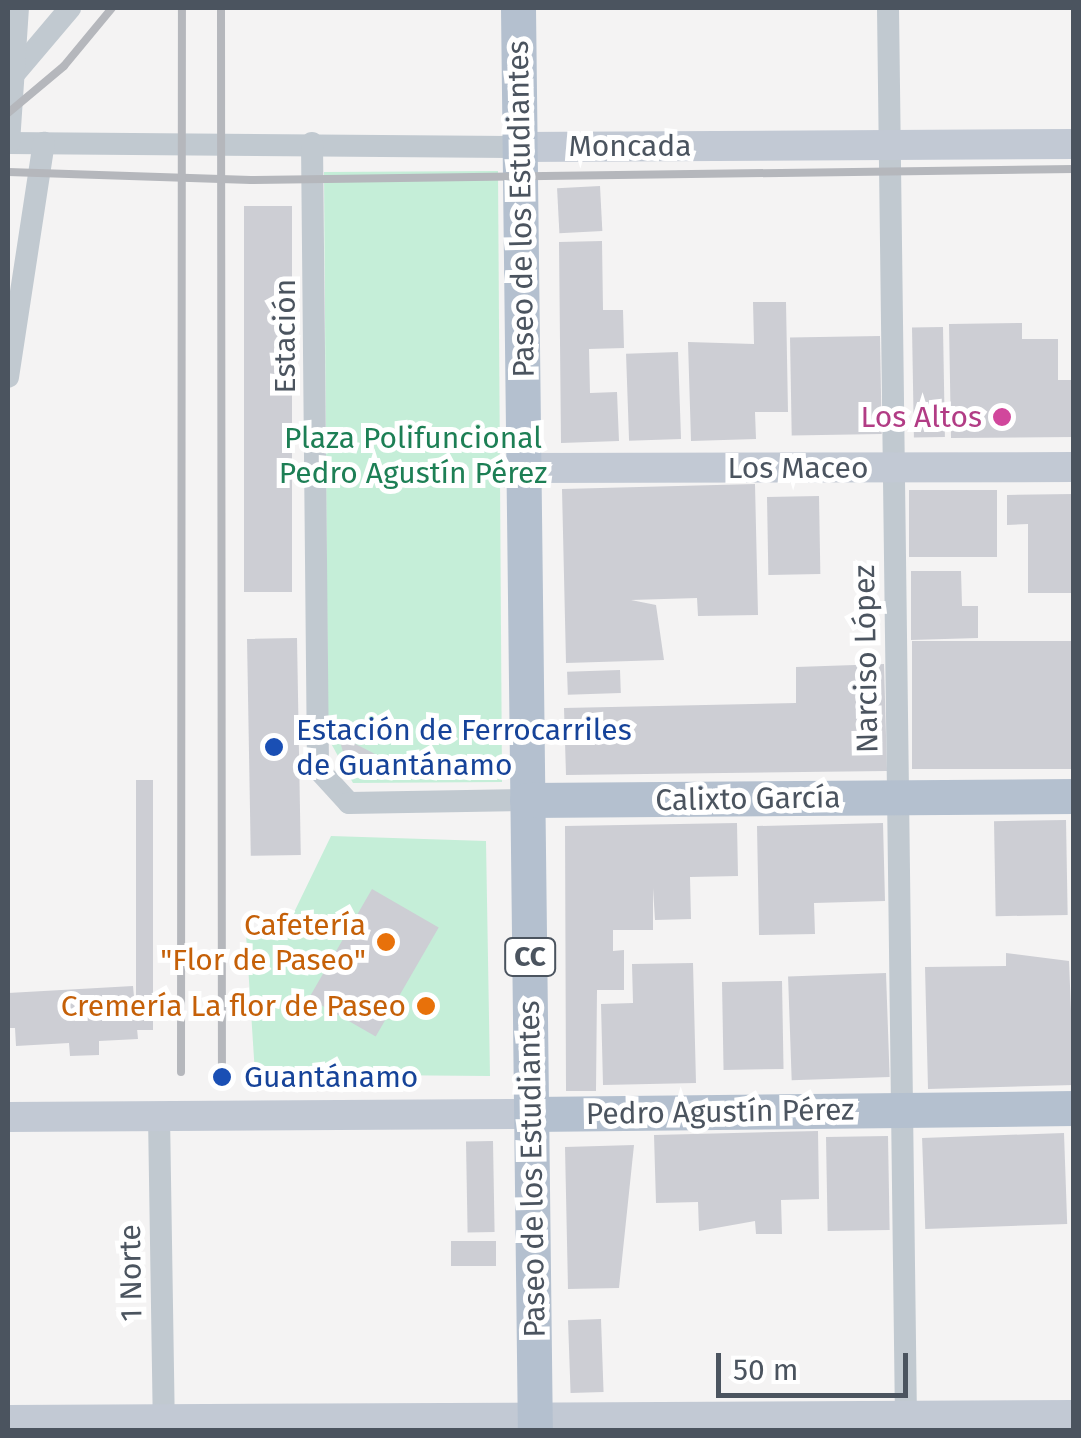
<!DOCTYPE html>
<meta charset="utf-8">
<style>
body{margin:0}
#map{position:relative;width:1081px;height:1438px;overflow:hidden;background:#f4f3f3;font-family:"Fira Sans",sans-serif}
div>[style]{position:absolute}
.green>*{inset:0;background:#c5eed8}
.building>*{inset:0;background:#cdced4;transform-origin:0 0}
.street>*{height:22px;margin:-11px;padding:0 11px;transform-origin:11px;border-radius:11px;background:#c1c9d0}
.secondary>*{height:30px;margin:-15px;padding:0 15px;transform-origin:15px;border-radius:15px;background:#c2c9d4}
.primary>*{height:35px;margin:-17.5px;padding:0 17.5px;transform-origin:17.5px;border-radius:17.5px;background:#b4c0cf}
.rail>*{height:8px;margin:-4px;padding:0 4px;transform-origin:4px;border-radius:4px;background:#b5b7bc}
.dots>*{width:28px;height:28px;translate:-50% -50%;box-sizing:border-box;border:5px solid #fff;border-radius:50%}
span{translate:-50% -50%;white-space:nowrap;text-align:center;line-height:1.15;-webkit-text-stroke:10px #fff;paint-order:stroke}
.shield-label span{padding:2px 8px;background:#fff;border:2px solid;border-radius:8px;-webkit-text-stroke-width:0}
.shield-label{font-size:28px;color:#4b545f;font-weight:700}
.street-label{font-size:30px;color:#4b545f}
.hotel-label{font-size:30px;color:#b23c85}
.right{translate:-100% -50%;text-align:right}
.park-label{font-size:30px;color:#1d7f55}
.transit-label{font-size:30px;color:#164399}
.left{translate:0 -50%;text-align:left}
.food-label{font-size:30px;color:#c56008}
.frame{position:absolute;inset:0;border:10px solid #4b545f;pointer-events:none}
.scale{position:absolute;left:716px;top:1353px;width:192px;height:45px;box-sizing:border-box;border:5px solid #4b545f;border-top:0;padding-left:12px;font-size:30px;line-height:35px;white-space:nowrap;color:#4b545f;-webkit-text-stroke:8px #fff;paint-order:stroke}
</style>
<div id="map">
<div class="green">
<i style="clip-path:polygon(498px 171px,502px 782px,353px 783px,328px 738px,324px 172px)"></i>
<i style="clip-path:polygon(331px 836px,486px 841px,490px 1076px,255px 1074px,246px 934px,285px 931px)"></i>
</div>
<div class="building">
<i style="left:600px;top:186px;width:45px;height:43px;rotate:87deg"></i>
<i style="left:244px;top:206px;width:48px;height:386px"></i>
<i style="clip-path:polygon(602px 241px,603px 310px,623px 310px,624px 348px,589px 349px,590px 393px,617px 392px,619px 441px,561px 443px,559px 242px)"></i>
<i style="clip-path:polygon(753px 302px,786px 302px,788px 412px,755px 412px,756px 439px,691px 441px,688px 342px,754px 344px)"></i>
<i style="clip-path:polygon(1022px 323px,1022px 339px,1058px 339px,1058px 380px,1074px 380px,1074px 437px,951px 438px,949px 324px)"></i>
<i style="left:943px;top:327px;width:110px;height:31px;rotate:89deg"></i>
<i style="left:880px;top:336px;width:98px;height:90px;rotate:89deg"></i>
<i style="left:678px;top:352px;width:87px;height:52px;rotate:88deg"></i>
<i style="clip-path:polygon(755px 484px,758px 615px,698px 616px,697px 598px,631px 600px,656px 605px,664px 660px,566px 663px,562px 489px)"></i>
<i style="left:997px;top:490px;width:67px;height:88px;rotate:90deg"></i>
<i style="clip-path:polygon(1074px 494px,1074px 593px,1028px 593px,1028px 524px,1007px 525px,1007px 495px)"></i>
<i style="left:819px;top:496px;width:78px;height:52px;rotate:89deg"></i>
<i style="clip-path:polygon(911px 571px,961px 571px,962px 606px,978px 606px,978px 638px,911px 640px)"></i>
<i style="left:297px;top:638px;width:217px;height:50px;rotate:89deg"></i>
<i style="left:1074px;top:641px;width:128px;height:162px;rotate:90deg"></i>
<i style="clip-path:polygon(884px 664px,887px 771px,566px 775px,564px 708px,796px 703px,796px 667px)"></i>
<i style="left:620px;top:670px;width:23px;height:53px;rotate:88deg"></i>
<i style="clip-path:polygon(338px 735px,379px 756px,380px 780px,346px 762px)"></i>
<i style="left:136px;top:780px;width:17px;height:250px"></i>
<i style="left:1066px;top:820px;width:95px;height:72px;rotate:89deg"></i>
<i style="clip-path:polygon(737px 823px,738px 876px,690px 877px,691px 919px,655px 920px,653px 888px,653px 930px,613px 930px,613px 951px,624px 950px,624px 990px,597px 990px,596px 1091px,566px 1091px,565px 826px)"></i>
<i style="clip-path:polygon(883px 823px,885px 901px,814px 903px,815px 934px,759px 935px,757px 826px)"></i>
<i style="left:372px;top:889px;width:77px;height:126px;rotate:30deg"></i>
<i style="clip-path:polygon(1006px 953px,1069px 961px,1074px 1085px,928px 1089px,925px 967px,1006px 966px)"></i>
<i style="clip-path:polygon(693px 963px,696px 1083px,603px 1085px,601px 1004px,633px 1003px,632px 964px)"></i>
<i style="left:886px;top:973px;width:104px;height:98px;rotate:88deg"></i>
<i style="left:782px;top:981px;width:88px;height:60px;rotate:89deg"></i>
<i style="clip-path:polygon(133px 986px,138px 1039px,99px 1041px,99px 1055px,70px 1056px,69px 1043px,16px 1046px,15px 1028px,8px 1028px,8px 993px)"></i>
<i style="clip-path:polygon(818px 1131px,819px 1199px,781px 1200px,782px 1234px,756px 1234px,755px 1221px,699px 1231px,698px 1202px,656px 1203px,654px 1135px)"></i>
<i style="left:1064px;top:1133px;width:91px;height:142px;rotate:88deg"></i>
<i style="left:888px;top:1136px;width:94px;height:62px;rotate:89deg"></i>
<i style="left:493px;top:1141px;width:91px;height:27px;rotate:89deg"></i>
<i style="clip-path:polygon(634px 1145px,619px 1288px,568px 1289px,565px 1147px)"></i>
<i style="left:496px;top:1241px;width:25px;height:45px;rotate:90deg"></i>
<i style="left:601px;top:1319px;width:73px;height:33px;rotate:88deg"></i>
</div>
<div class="street">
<i style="left:888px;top:8px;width:1421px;rotate:89.27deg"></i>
<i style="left:16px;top:72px;width:84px;rotate:-49.8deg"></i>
<i style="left:8px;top:143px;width:512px;rotate:0.45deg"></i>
<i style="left:9px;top:143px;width:135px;rotate:-86.2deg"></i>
<i style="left:312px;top:143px;width:626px;rotate:89.45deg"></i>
<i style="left:318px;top:769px;width:46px;rotate:47.6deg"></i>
<i style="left:349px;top:803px;width:178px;rotate:-1deg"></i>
<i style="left:8px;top:377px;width:237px;rotate:-81.3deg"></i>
<i style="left:159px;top:1115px;width:315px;rotate:89.1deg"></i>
</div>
<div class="secondary">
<i style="left:520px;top:147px;width:554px;rotate:-0.31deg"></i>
<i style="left:523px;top:468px;width:551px;rotate:-0.1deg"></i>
<i style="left:8px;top:1117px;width:524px;rotate:-0.33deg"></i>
<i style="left:8px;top:1420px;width:1066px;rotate:-0.27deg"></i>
</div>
<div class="primary">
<i style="left:518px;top:8px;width:1422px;rotate:89.32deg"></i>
<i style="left:527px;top:800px;width:547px;rotate:-0.42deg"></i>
<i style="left:532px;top:1114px;width:542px;rotate:-0.63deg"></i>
</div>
<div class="rail">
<i style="left:221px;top:8px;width:1069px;rotate:89.95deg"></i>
<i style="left:8px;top:113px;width:73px;rotate:-40deg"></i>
<i style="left:64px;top:66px;width:75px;rotate:-50.4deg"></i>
<i style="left:8px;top:172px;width:243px;rotate:1.9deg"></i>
<i style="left:251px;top:180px;width:823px;rotate:-0.77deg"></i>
<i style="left:181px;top:1072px;width:1064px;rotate:-89.95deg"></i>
</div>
<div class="dots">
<i style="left:1002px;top:417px;background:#d1479c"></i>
<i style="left:274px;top:747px;background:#1a4fb4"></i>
<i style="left:386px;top:942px;background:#e8710a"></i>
<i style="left:426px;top:1006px;background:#e8710a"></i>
<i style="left:222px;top:1077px;background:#1a4fb4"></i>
</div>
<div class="shield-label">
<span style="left:530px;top:957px">CC</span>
</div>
<div class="street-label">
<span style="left:630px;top:146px">Moncada</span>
<span style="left:521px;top:209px;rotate:-91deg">Paseo de los Estudiantes</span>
<span style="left:285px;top:336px;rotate:-90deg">Estación</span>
<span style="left:798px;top:468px">Los Maceo</span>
<span style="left:866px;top:659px;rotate:-91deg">Narciso López</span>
<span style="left:748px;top:799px;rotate:-1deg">Calixto García</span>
<span style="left:720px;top:1112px;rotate:-1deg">Pedro Agustín Pérez</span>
<span style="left:532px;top:1169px;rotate:-91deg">Paseo de los Estudiantes</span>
<span style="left:131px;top:1273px;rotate:-91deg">1 Norte</span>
</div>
<div class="hotel-label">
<span class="right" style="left:982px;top:417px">Los Altos</span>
</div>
<div class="park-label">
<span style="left:413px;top:455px">Plaza Polifuncional<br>Pedro Agustín Pérez</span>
</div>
<div class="transit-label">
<span class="left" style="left:296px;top:747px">Estación de Ferrocarriles<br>de Guantánamo</span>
<span class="left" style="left:244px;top:1077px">Guantánamo</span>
</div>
<div class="food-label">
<span class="right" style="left:366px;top:942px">Cafetería<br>"Flor de Paseo"</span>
<span class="right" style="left:406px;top:1006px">Cremería La flor de Paseo</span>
</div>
<div class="frame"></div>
<div class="scale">50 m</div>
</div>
